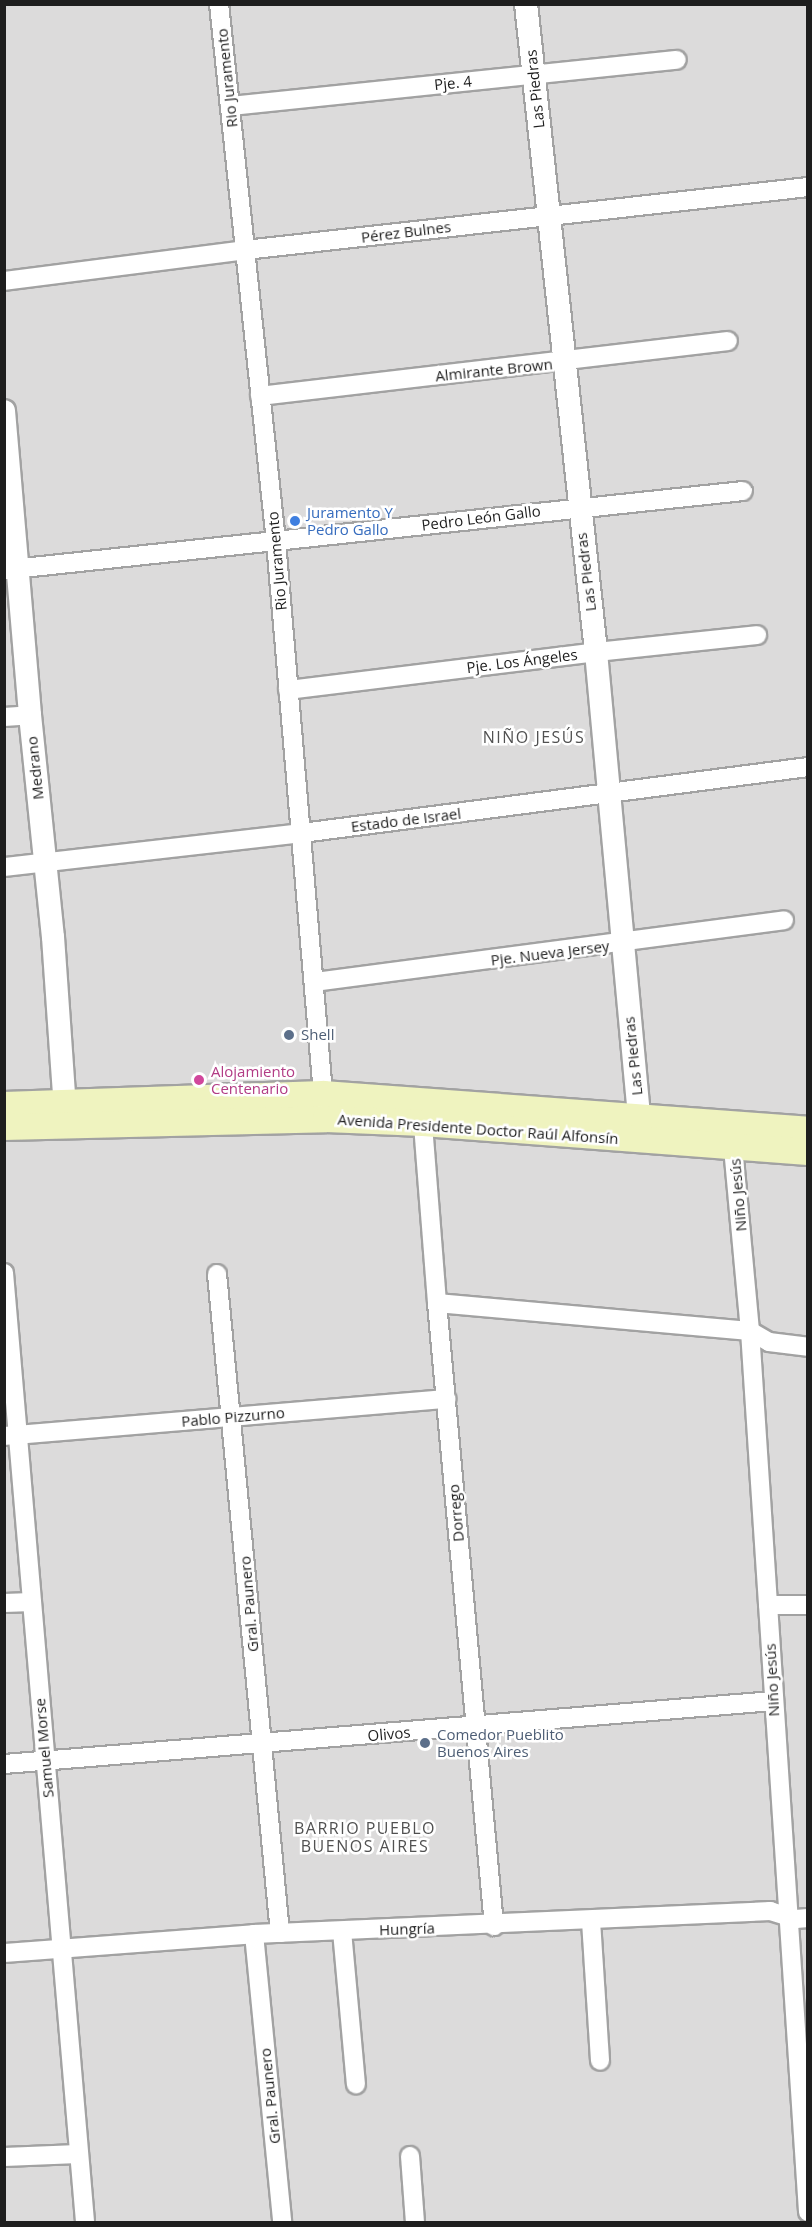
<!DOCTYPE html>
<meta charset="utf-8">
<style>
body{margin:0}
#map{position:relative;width:812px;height:2227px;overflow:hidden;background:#eeece5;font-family:"Open Sans",sans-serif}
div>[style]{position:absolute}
.residential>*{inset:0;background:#dcdbdb;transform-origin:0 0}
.roads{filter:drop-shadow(2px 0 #a2a2a2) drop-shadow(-2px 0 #a2a2a2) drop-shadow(0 2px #a2a2a2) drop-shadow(0 -2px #a2a2a2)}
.minor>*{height:18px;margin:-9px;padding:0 9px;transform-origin:9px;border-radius:9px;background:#fff}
.tertiary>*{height:22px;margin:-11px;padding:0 11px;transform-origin:11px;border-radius:11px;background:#fff}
.secondary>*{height:26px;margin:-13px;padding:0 13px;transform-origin:13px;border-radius:13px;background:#eff3bf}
.dots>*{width:16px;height:16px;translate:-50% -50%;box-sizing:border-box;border:3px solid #fff;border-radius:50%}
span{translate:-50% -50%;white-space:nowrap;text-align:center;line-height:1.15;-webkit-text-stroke:5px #fff;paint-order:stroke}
.street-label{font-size:15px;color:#1e1e1e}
.shop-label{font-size:15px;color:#366cbe}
.left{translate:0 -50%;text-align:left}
.service-label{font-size:15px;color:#4e5e75}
.hotel-label{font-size:15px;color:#b23c85}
.neighbourhood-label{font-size:16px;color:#515151;letter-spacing:1.5px}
.frame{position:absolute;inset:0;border:6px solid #1e1e1e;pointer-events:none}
</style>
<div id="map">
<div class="residential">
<i style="left:5px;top:5px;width:802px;height:2217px"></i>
</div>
<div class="roads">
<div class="minor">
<i style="left:219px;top:4px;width:541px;rotate:83.95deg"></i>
<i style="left:276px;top:542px;width:565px;rotate:85.13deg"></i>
<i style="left:230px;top:106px;width:449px;rotate:-5.9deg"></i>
<i style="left:4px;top:281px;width:243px;rotate:-7.3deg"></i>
<i style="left:245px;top:250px;width:567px;rotate:-6.38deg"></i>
<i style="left:260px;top:396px;width:471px;rotate:-6.7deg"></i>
<i style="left:4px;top:570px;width:743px;rotate:-6.1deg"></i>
<i style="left:288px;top:690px;width:310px;rotate:-7deg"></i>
<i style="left:596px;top:652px;width:162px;rotate:-6deg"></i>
<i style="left:4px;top:717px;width:26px;rotate:-4deg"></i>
<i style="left:4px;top:867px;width:300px;rotate:-6.5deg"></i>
<i style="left:302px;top:833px;width:510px;rotate:-7.43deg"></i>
<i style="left:315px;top:982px;width:473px;rotate:-7.5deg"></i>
<i style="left:422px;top:1112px;width:192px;rotate:85.5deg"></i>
<i style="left:437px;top:1303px;width:626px;rotate:84.77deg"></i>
<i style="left:732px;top:1137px;width:195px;rotate:84.7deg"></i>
<i style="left:750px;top:1331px;width:883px;rotate:86.23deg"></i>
<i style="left:4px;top:1273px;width:952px;rotate:85.12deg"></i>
<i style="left:217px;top:1274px;width:662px;rotate:84.54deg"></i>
<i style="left:437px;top:1303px;width:314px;rotate:5.1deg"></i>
<i style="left:750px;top:1331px;width:22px;rotate:30deg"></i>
<i style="left:769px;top:1342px;width:39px;rotate:7deg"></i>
<i style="left:4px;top:1436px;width:444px;rotate:-4.8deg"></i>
<i style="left:4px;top:1603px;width:28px;rotate:-2deg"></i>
<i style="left:768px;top:1605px;width:40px"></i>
<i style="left:4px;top:1764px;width:772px;rotate:-4.68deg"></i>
<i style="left:591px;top:1921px;width:140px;rotate:86.3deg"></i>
<i style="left:342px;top:1931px;width:154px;rotate:84.8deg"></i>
<i style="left:254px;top:1934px;width:289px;rotate:84.4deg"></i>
<i style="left:4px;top:1953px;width:251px;rotate:-4.3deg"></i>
<i style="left:254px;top:1934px;width:517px;rotate:-2.55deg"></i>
<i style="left:770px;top:1911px;width:27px;rotate:17deg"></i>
<i style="left:796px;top:1919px;width:12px;rotate:-5deg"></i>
<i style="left:410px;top:2156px;width:66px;rotate:85.7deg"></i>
<i style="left:4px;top:2157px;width:74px;rotate:-2.3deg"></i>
</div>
<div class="tertiary">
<i style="left:526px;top:4px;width:652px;rotate:83.83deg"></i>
<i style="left:596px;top:652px;width:466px;rotate:84.7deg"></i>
<i style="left:639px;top:1116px;width:20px;rotate:96deg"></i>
<i style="left:4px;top:411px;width:305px;rotate:85.1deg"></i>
<i style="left:30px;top:715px;width:223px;rotate:84.1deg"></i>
<i style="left:53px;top:937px;width:184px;rotate:86deg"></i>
</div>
<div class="secondary">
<i style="left:4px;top:1105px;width:319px;rotate:-2deg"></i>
<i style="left:323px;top:1094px;width:486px;rotate:4.2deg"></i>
<i style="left:4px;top:1127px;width:322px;rotate:-1.4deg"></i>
<i style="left:326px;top:1119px;width:97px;rotate:2.4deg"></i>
<i style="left:423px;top:1123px;width:386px;rotate:4.3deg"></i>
</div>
</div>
<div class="dots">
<i style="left:295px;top:521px;background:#3f7fe0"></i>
<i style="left:289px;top:1035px;background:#5c6f8a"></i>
<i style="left:199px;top:1080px;background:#d1479c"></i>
<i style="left:425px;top:1743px;background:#5c6f8a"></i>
</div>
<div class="street-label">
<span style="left:227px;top:78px;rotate:-96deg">Rio Juramento</span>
<span style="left:453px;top:83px;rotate:-6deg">Pje. 4</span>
<span style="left:535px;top:89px;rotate:-96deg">Las Piedras</span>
<span style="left:406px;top:232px;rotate:-7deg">Pérez Bulnes</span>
<span style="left:494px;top:370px;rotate:-6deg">Almirante Brown</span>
<span style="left:481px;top:518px;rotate:-7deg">Pedro León Gallo</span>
<span style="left:277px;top:561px;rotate:-95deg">Rio Juramento</span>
<span style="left:586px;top:572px;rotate:-97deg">Las Piedras</span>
<span style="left:522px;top:661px;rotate:-7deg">Pje. Los Ángeles</span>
<span style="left:35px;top:768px;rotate:-96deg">Medrano</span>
<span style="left:406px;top:820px;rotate:-7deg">Estado de Israel</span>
<span style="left:550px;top:953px;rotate:-7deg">Pje. Nueva Jersey</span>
<span style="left:633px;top:1056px;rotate:-96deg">Las Piedras</span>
<span style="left:478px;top:1129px;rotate:4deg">Avenida Presidente Doctor Raúl Alfonsín</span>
<span style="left:738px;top:1195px;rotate:-95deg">Niño Jesús</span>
<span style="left:233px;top:1417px;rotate:-5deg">Pablo Pizzurno</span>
<span style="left:456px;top:1513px;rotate:-95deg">Dorrego</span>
<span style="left:249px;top:1604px;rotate:-95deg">Gral. Paunero</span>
<span style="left:772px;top:1680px;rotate:-93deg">Niño Jesús</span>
<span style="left:389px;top:1734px;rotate:-5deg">Olivos</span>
<span style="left:44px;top:1748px;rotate:-95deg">Samuel Morse</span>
<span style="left:407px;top:1929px;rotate:-2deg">Hungría</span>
<span style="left:270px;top:2096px;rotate:-96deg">Gral. Paunero</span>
</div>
<div class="shop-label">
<span class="left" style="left:307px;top:521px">Juramento Y<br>Pedro Gallo</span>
</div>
<div class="service-label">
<span class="left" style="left:301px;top:1035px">Shell</span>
<span class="left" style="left:437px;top:1743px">Comedor Pueblito<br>Buenos Aires</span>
</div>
<div class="hotel-label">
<span class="left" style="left:211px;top:1080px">Alojamiento<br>Centenario</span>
</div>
<div class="neighbourhood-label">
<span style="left:534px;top:737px">NIÑO JESÚS</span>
<span style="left:365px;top:1837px">BARRIO PUEBLO<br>BUENOS AIRES</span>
</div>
<div class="frame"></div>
</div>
